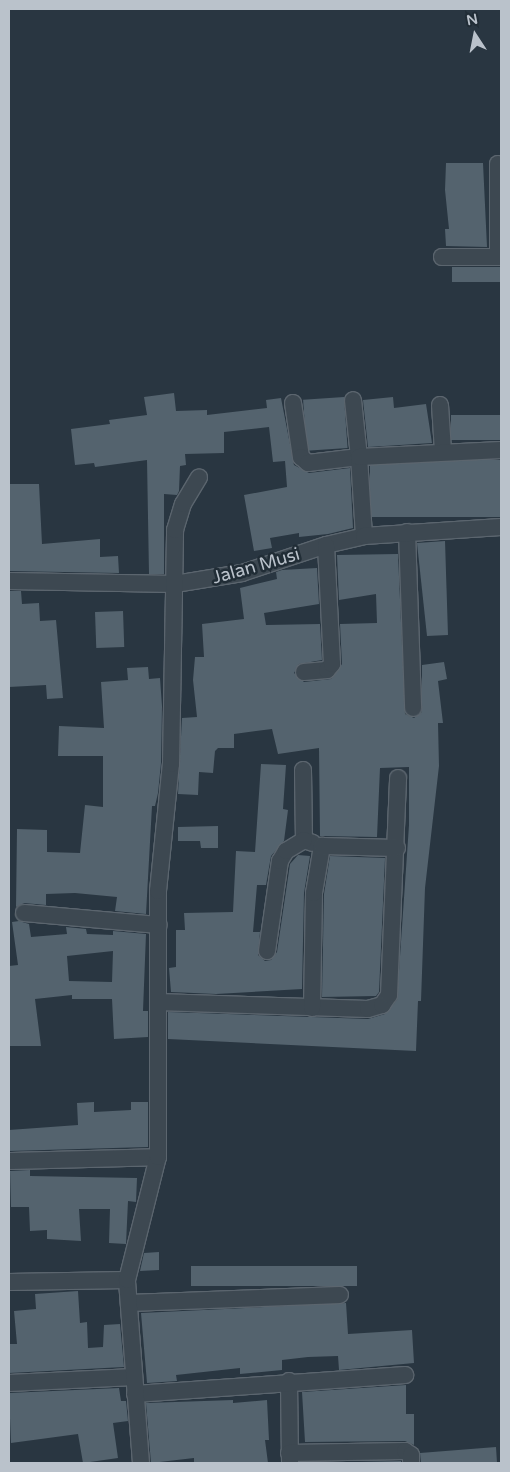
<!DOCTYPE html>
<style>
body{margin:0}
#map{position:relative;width:510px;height:1472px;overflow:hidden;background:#293641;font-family:"Varela Round",sans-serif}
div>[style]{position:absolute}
.building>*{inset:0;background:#54636e;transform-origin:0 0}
.roads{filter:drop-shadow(1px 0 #5b656e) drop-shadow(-1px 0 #5b656e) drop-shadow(0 1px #5b656e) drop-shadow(0 -1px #5b656e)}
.street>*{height:16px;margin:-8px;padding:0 8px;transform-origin:8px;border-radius:8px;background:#3d4851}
span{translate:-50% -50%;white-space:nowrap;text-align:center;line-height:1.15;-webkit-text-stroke:5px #212d36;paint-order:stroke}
.street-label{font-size:18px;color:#bac2cb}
.frame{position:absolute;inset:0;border:10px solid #bac2cb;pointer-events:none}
.north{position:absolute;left:450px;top:10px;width:50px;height:50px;-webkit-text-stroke:4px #212d36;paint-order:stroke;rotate:349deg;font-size:14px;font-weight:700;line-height:20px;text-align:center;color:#bac2cb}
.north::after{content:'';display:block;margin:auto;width:18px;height:22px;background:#bac2cb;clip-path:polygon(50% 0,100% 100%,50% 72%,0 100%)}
</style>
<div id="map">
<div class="building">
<i style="clip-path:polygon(446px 163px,483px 163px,487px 247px,446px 246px,445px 229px,449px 229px,445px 190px)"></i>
<i style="left:452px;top:267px;width:49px;height:15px"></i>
<i style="clip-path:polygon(174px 393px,176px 411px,207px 410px,207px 415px,267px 408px,266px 400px,281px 398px,294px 465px,309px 473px,350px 468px,353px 528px,328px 534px,299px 537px,299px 533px,270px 538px,272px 548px,254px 551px,244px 495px,287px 487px,285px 461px,273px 462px,269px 427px,224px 432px,224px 453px,185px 454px,186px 465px,180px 466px,179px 491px,177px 495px,164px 494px,164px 574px,149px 574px,147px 460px,95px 467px,94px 463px,75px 465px,71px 429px,110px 424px,109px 420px,147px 415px,144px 397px)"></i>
<i style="left:344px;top:397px;width:51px;height:41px;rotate:86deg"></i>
<i style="clip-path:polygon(393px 397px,394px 408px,426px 404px,432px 443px,368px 447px,363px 400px)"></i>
<i style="left:501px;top:415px;width:25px;height:50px;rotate:90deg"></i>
<i style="left:501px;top:460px;width:57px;height:131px;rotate:90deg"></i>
<i style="clip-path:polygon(9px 484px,39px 484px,42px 544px,100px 539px,100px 557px,118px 556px,119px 573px,9px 571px)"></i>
<i style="clip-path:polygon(445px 541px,448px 635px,427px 636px,417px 543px)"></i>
<i style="clip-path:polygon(398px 554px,405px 714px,414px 718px,422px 712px,422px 665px,444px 662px,447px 679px,438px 681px,443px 723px,438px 723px,439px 766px,425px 888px,421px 1001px,418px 1001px,416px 1051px,168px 1039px,168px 1012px,368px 1019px,385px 1014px,397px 1000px,409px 825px,409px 767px,380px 768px,377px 837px,320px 836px,319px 748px,278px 754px,272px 729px,234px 734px,234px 748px,218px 748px,215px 751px,213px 773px,199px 772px,198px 795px,178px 794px,182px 718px,197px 717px,193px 680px,195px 657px,204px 657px,202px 624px,244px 619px,240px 588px,277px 579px,276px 572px,282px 570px,317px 568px,319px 604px,264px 613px,266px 625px,320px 624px,322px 660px,299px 664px,294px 673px,304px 682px,331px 679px,342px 664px,340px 624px,377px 623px,376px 594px,339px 600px,337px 555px)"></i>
<i style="clip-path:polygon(9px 591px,21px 591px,22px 604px,39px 603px,40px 621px,56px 620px,63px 698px,47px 699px,46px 685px,9px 687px)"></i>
<i style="left:123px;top:611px;width:36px;height:28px;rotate:88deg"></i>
<i style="clip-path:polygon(148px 667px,149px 679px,160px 678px,162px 706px,161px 763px,158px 793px,155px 806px,152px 806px,146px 914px,115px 911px,117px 897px,75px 893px,46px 894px,46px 905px,24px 903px,16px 907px,17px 829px,47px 830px,47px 852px,80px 853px,85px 805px,103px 807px,103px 756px,58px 756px,59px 726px,104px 728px,101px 682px,128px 680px,127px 668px)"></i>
<i style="clip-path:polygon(261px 764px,286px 765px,283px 809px,288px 810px,284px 841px,271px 856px,266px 885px,257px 885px,253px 932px,260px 932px,258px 955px,265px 961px,271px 960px,277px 952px,290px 864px,298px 855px,310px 856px,304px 893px,302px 989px,216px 994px,171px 992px,169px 968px,176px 967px,176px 930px,185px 930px,184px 913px,233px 912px,236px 851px,255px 852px)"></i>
<i style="clip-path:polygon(218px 826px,218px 848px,201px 848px,200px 841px,178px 841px,178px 827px)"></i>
<i style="clip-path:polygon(330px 856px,385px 858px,379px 992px,376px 996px,322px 997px,324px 894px)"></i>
<i style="clip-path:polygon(evenodd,19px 921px,29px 924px,31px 937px,67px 934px,66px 927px,86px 929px,87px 934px,113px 935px,113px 931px,146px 934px,143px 1011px,148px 1011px,148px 1037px,114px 1039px,112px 999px,72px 999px,72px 995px,35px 999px,41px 1046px,9px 1046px,9px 966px,18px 965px,12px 922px,19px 921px,113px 951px,112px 982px,69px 981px,67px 956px,113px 951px)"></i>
<i style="clip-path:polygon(94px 1102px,94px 1112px,131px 1110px,131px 1102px,148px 1102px,148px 1147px,9px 1151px,9px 1130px,78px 1125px,77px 1103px)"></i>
<i style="clip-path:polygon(30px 1170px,30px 1176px,137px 1178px,136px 1202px,128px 1201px,126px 1244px,109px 1243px,110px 1209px,79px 1209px,81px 1241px,47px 1239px,47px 1230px,30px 1231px,29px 1207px,11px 1207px,10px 1171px)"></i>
<i style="clip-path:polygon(159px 1252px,159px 1270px,140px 1271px,144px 1253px)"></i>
<i style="left:357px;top:1266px;width:20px;height:166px;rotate:90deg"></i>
<i style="clip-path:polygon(78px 1291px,80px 1323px,87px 1322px,88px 1348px,103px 1347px,104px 1325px,120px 1324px,124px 1367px,9px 1373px,9px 1344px,17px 1344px,14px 1311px,36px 1309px,35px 1294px)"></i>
<i style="clip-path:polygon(346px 1303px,348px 1334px,412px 1330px,414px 1363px,339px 1370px,338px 1356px,308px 1357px,282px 1360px,282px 1370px,240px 1374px,240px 1368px,176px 1375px,177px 1381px,147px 1383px,141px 1313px)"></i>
<i style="clip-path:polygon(406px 1385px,406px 1414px,414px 1414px,414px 1445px,405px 1441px,305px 1442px,302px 1392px)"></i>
<i style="clip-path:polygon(119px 1388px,121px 1401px,126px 1401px,128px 1421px,113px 1423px,118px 1458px,83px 1463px,78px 1434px,11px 1443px,9px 1393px)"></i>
<i style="clip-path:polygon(233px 1400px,233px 1403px,267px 1400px,269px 1440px,265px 1440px,268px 1463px,194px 1463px,194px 1458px,151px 1463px,146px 1403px)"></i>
<i style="clip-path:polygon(496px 1447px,497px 1463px,421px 1463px,420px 1453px)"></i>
<i style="clip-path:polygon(401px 1461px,401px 1463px,316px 1463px)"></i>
</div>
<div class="roads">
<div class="street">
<i style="left:498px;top:164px;width:93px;rotate:90deg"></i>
<i style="left:442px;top:257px;width:59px"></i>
<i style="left:293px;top:403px;width:55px;rotate:81.6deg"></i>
<i style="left:301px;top:457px;width:9px;rotate:41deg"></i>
<i style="left:308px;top:463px;width:51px;rotate:-6.7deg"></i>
<i style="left:359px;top:457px;width:57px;rotate:-96deg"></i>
<i style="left:440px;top:405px;width:47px;rotate:86.3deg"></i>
<i style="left:407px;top:532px;width:176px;rotate:88deg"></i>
<i style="left:364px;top:536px;width:79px;rotate:-93.6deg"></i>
<i style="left:359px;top:457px;width:142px;rotate:-2.8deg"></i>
<i style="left:9px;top:581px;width:166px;rotate:1deg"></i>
<i style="left:175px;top:584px;width:68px;rotate:-9.3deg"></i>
<i style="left:242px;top:573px;width:89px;rotate:-18.4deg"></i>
<i style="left:326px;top:545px;width:39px;rotate:-13deg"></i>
<i style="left:364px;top:536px;width:137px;rotate:-3.8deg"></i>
<i style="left:304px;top:672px;width:23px;rotate:-5deg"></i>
<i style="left:327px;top:670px;width:8px;rotate:-50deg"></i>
<i style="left:332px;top:664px;width:119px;rotate:-92.9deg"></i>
<i style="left:303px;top:770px;width:70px;rotate:89.2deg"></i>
<i style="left:304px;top:840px;width:9px;rotate:18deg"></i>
<i style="left:24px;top:913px;width:135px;rotate:5.1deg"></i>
<i style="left:267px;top:951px;width:91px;rotate:-81.8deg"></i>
<i style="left:280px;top:861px;width:12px;rotate:-59deg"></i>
<i style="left:286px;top:851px;width:21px;rotate:-31deg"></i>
<i style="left:158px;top:1002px;width:210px;rotate:1.9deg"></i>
<i style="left:368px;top:1009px;width:15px;rotate:-16deg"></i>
<i style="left:382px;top:1005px;width:12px;rotate:-55deg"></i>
<i style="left:389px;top:995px;width:217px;rotate:-87.6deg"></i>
<i style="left:312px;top:1008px;width:115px;rotate:-89deg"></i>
<i style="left:314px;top:893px;width:48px;rotate:-80.3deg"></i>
<i style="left:322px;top:846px;width:75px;rotate:1.5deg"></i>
<i style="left:9px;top:1161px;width:149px;rotate:-1.5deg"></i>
<i style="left:9px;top:1282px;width:118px;rotate:-1deg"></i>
<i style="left:129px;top:1303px;width:211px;rotate:-2.2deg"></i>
<i style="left:289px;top:1381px;width:82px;rotate:89.3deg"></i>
<i style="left:9px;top:1383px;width:125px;rotate:-2.7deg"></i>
<i style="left:135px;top:1394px;width:271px;rotate:-4deg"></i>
<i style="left:289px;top:1453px;width:116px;rotate:-1deg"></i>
<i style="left:405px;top:1451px;width:7px;rotate:34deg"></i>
<i style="left:411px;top:1455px;width:8px;rotate:90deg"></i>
<i style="left:141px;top:1463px;width:184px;rotate:-94.4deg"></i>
<i style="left:127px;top:1280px;width:127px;rotate:-75.9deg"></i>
<i style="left:158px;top:1157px;width:266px;rotate:-90deg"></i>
<i style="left:158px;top:891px;width:128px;rotate:-84.2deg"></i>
<i style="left:171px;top:764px;width:234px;rotate:-89deg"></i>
<i style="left:175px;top:530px;width:27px;rotate:-73deg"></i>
<i style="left:183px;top:504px;width:31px;rotate:-59deg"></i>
</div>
</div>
<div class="street-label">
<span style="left:256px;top:566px;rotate:-16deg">Jalan Musi</span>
</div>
<div class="frame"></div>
<div class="north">N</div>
</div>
